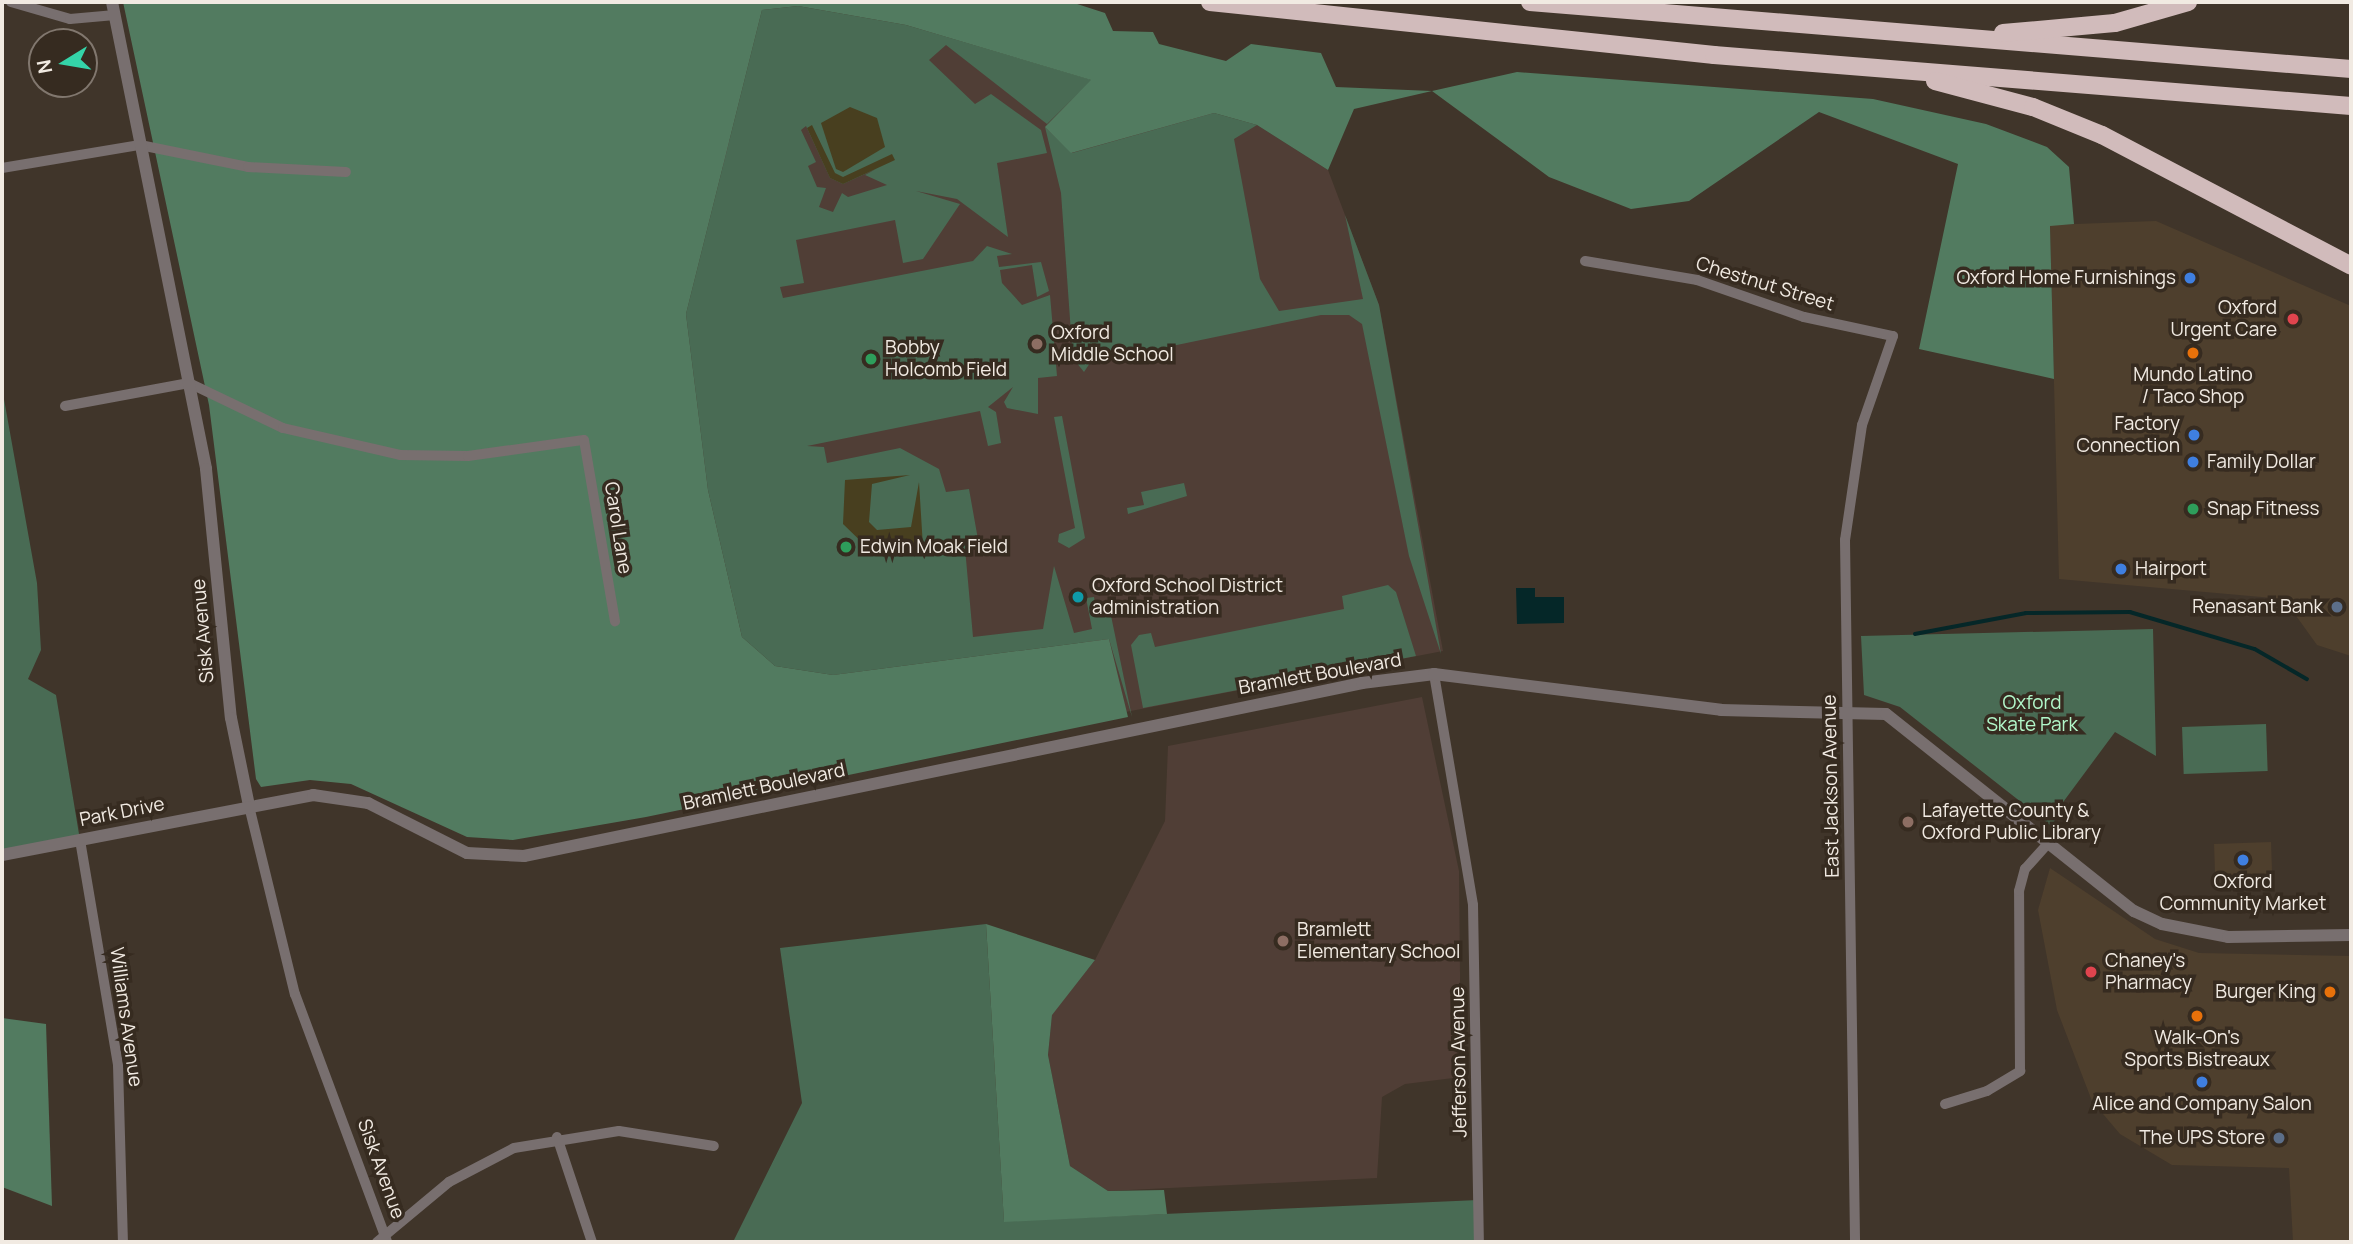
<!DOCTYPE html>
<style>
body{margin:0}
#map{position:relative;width:2353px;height:1244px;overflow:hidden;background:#40352a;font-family:Manrope,sans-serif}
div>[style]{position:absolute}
.built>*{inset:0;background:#4e3f2d;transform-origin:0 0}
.education>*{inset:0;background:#503e36}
.green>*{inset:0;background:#496b54;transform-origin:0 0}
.forest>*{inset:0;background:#527b60}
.sand>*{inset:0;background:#483f1f}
.water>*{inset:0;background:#052728}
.stream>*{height:3.5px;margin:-1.75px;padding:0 1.75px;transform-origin:1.75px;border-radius:1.75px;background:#052728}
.minor>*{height:10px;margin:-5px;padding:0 5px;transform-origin:5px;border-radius:5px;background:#786f6f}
.tertiary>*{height:12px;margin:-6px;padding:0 6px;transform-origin:6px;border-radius:6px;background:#786f6f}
.motorway>*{height:18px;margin:-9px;padding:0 9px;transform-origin:9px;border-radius:9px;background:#d1bbbb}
.dots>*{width:19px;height:19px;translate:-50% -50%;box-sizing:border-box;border:4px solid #362b20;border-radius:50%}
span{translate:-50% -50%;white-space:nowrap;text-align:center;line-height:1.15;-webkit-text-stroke:7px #362b20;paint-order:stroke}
.poi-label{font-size:19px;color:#f1eae2}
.right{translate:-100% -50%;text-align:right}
.left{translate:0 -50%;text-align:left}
.street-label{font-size:19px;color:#f1eae2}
.park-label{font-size:19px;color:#b1f7c9}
.frame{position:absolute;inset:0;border:4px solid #f1eae2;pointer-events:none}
.north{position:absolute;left:28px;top:28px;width:70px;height:70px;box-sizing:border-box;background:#362b20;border:2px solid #81776e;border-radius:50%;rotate:259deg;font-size:19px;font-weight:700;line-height:28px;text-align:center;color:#f1eae2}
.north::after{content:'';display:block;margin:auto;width:24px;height:32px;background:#34d4a8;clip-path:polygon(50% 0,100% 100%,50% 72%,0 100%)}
</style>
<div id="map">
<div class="built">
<i style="clip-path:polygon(2156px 221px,2351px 306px,2351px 656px,2317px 645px,2284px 599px,2059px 579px,2050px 225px)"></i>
<i style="left:2271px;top:842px;width:34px;height:57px;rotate:88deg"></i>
<i style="clip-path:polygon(2050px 868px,2155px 939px,2199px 953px,2351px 956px,2351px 1242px,2293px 1242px,2289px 1168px,2172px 1165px,2120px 1134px,2092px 1101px,2057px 1010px,2038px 910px)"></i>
</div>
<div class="education">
<i style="clip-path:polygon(798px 6px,1257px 125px,1328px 170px,1379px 305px,1443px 651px,1110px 715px,1082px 639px,833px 675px,721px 157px)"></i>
<i style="clip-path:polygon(1422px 697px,1459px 871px,1461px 1077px,1405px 1084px,1382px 1097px,1377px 1178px,1108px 1191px,1070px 1166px,1048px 1055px,1052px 1014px,1095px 960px,1165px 821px,1168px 746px)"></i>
</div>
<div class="green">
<i style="clip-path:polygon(evenodd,798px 6px,906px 25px,1092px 80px,1047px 124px,946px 45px,929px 60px,975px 104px,991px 94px,1041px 130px,1047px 153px,997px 163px,1008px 237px,957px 199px,916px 191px,960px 204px,923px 259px,903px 263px,895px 220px,796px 240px,804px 283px,780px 287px,783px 298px,973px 261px,987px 246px,1012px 254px,997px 256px,999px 267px,1041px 262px,1049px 291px,1037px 297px,1032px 265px,1000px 270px,1002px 283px,1022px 305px,1050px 295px,1057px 376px,1038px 378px,1038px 414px,1007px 408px,1004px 402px,1013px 387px,988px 407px,996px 412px,1001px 443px,988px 446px,980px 411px,807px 446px,824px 447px,827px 463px,900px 448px,939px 469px,946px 492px,969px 489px,979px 545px,965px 548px,973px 637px,1043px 629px,1054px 566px,1074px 633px,1092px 629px,1086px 598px,1094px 597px,1096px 609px,1109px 606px,1132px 717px,1109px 639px,833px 675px,775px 666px,742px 637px,708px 490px,686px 314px,762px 10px,798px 6px,806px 126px,830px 178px,843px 184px,876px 169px,865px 175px,887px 185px,848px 197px,842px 193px,833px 212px,819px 207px,826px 188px,817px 187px,808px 166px,816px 162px,801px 130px,806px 126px)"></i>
<i style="clip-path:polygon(1214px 113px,1257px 125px,1234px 139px,1260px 279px,1279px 311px,1363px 299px,1345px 215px,1379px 305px,1441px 654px,1409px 556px,1362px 324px,1349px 315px,1321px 315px,1090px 363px,1084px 372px,1076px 362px,1085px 358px,1073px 361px,1061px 193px,1045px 127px,1072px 153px)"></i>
<i style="clip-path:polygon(2px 388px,37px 583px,41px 650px,28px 679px,56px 695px,80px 840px,2px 852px)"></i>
<i style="clip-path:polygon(1062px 416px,1085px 538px,1069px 548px,1058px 542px,1059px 534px,1075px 528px,1054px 417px)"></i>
<i style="clip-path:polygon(1184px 483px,1187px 496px,1128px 514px,1127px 508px,1144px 505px,1141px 492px)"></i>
<i style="clip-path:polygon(1388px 585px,1396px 592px,1416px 656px,1143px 708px,1131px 645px,1139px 635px,1151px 633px,1155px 647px,1344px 609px,1342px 596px)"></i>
<i style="clip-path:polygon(2153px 629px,2156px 756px,2115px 732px,2055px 813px,2054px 828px,1900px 707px,1864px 695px,1861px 636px)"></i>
<i style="left:2266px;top:724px;width:47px;height:84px;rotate:88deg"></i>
<i style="clip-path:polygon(986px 924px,1004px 1221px,1478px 1200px,1479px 1242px,733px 1242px,802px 1103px,780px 948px)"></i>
</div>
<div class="forest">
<i style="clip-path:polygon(123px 2px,1071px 2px,1105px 13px,1113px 31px,1153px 32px,1159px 44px,1226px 61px,1251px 44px,1321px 53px,1336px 87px,1432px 91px,1517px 72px,1873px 99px,1986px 124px,2047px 147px,2069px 167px,2074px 224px,2050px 226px,2054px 379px,1919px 349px,1958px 164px,1819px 112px,1689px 201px,1631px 209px,1549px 177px,1432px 91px,1354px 109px,1328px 170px,1257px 125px,1214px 113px,1071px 153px,1045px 127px,1091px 80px,906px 25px,798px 6px,762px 10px,686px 314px,708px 490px,742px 637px,775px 666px,833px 675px,1109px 639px,1128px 717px,646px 817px,513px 840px,467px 837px,351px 784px,310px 780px,261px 787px,256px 779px,209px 405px)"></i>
<i style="clip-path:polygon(986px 924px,1095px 960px,1052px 1015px,1048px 1055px,1070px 1166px,1108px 1191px,1164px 1190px,1167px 1214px,1004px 1222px)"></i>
<i style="clip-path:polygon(2px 1018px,46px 1024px,52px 1206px,2px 1187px)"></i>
</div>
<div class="sand">
<i style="clip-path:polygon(850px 107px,877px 118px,885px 147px,843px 172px,836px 169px,821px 123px)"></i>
<i style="clip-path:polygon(812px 125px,835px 173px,843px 177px,892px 154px,895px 160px,843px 184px,830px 178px,807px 128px)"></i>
<i style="clip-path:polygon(910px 475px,872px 484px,869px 522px,877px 530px,911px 527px,919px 482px,923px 547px,905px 555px,874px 554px,843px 524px,845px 480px)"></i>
</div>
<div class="water">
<i style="clip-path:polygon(1516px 588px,1535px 588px,1535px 597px,1564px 597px,1564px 623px,1517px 624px)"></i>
</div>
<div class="stream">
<i style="left:1915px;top:634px;width:113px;rotate:-10.7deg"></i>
<i style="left:2026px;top:613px;width:104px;rotate:-0.6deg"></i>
<i style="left:2130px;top:612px;width:130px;rotate:16.5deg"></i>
<i style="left:2255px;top:649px;width:60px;rotate:30deg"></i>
</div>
<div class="minor">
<i style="left:11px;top:2px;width:61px;rotate:16.1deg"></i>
<i style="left:70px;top:19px;width:45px;rotate:-5.1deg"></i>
<i style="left:2px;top:168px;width:140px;rotate:-9.5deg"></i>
<i style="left:140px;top:145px;width:110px;rotate:11.5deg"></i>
<i style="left:248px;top:167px;width:98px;rotate:2.9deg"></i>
<i style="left:1585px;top:261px;width:114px;rotate:9.6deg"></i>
<i style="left:1697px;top:280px;width:113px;rotate:19.1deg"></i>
<i style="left:1804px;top:317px;width:91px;rotate:12.1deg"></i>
<i style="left:1893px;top:336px;width:94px;rotate:109.2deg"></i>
<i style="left:1862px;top:425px;width:116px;rotate:98.4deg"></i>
<i style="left:1845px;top:540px;width:702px;rotate:89.18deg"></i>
<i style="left:65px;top:406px;width:126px;rotate:-10.5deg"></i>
<i style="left:189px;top:383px;width:104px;rotate:25.6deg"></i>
<i style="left:283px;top:428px;width:120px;rotate:13deg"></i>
<i style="left:400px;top:455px;width:68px;rotate:0.8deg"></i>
<i style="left:468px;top:456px;width:117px;rotate:-7.9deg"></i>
<i style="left:584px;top:440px;width:184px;rotate:80.3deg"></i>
<i style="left:1434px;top:674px;width:234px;rotate:80.4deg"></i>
<i style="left:1473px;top:905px;width:337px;rotate:89deg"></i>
<i style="left:249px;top:806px;width:194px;rotate:76.3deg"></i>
<i style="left:295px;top:994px;width:265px;rotate:69.6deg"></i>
<i style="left:80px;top:840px;width:228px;rotate:80.4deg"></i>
<i style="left:118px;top:1065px;width:177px;rotate:88.4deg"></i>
<i style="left:1945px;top:1104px;width:44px;rotate:-17.2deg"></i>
<i style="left:1987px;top:1091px;width:39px;rotate:-31deg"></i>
<i style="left:2020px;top:1071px;width:180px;rotate:-90.3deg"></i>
<i style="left:2019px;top:891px;width:23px;rotate:-75deg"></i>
<i style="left:2025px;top:869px;width:38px;rotate:-48deg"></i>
<i style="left:557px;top:1137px;width:111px;rotate:71.6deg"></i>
<i style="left:377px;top:1242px;width:94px;rotate:-39.8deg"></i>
<i style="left:449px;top:1182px;width:73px;rotate:-27.6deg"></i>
<i style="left:514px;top:1148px;width:106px;rotate:-9.2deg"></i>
<i style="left:619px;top:1131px;width:96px;rotate:9deg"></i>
</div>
<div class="tertiary">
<i style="left:112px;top:2px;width:476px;rotate:78.6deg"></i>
<i style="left:206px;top:469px;width:250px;rotate:84.3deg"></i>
<i style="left:231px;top:718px;width:90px;rotate:78.4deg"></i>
<i style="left:2px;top:855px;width:317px;rotate:-10.9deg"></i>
<i style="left:313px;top:795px;width:56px;rotate:8.3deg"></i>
<i style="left:368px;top:803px;width:111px;rotate:26.8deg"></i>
<i style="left:467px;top:853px;width:57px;rotate:3deg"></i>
<i style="left:524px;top:856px;width:856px;rotate:-11.66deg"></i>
<i style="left:1362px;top:683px;width:73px;rotate:-7.1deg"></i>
<i style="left:1434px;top:674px;width:289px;rotate:7.1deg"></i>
<i style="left:1721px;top:710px;width:165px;rotate:1.4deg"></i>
<i style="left:1886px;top:714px;width:317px;rotate:38.5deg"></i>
<i style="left:2134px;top:911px;width:31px;rotate:25deg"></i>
<i style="left:2162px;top:924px;width:67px;rotate:11.1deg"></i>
<i style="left:2228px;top:937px;width:123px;rotate:-0.9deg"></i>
</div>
<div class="motorway">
<i style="left:1210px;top:2px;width:507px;rotate:6deg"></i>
<i style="left:1714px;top:55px;width:639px;rotate:4.58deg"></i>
<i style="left:1530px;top:2px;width:824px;rotate:4.67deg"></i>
<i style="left:2003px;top:33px;width:112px;rotate:-5.1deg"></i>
<i style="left:2115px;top:23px;width:76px;rotate:-16deg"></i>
<i style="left:1935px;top:81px;width:101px;rotate:14.9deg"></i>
<i style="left:2033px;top:107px;width:74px;rotate:22.1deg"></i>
<i style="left:2102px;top:135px;width:281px;rotate:27.7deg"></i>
</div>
<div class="dots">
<i style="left:2190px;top:278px;background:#3f7fe0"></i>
<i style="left:2293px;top:319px;background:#e0444e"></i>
<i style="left:1037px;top:344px;background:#8d6e63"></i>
<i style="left:2193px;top:353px;background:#e8710a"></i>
<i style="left:871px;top:359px;background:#2e9e5b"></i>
<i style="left:2194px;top:435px;background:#3f7fe0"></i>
<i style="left:2193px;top:462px;background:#3f7fe0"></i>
<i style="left:2193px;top:509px;background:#2e9e5b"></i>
<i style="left:846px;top:547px;background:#2e9e5b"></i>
<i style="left:2121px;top:569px;background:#3f7fe0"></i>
<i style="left:1078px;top:597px;background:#0f9aa8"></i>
<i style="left:2337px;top:607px;background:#5c6f8a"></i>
<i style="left:1908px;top:822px;background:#8d6e63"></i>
<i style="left:2243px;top:860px;background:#3f7fe0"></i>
<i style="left:1283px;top:941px;background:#8d6e63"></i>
<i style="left:2091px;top:972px;background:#e0444e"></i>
<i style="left:2330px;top:992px;background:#e8710a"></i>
<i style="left:2197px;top:1016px;background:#e8710a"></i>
<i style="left:2202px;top:1082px;background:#3f7fe0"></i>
<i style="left:2279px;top:1138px;background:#5c6f8a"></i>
</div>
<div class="poi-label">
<span class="right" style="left:2176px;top:278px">Oxford Home Furnishings</span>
<span class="right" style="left:2277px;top:319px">Oxford<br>Urgent Care</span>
<span class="left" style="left:1051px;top:344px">Oxford<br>Middle School</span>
<span class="left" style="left:885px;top:359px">Bobby<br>Holcomb Field</span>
<span style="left:2193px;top:386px">Mundo Latino<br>/ Taco Shop</span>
<span class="right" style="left:2180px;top:435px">Factory<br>Connection</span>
<span class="left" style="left:2207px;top:462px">Family Dollar</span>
<span class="left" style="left:2207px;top:509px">Snap Fitness</span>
<span class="left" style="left:860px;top:547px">Edwin Moak Field</span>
<span class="left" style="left:2135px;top:569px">Hairport</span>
<span class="left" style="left:1092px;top:597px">Oxford School District<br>administration</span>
<span class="right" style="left:2323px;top:607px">Renasant Bank</span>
<span class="left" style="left:1922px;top:822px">Lafayette County &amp;<br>Oxford Public Library</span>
<span style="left:2243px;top:893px">Oxford<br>Community Market</span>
<span class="left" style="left:1297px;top:941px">Bramlett<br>Elementary School</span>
<span class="left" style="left:2105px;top:972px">Chaney's<br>Pharmacy</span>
<span class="right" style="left:2316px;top:992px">Burger King</span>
<span style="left:2197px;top:1049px">Walk-On's<br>Sports Bistreaux</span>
<span style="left:2202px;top:1104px">Alice and Company Salon</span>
<span class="right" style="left:2265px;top:1138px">The UPS Store</span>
</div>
<div class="street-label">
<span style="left:1765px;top:284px;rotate:17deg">Chestnut Street</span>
<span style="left:618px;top:528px;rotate:81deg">Carol Lane</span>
<span style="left:203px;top:631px;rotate:-95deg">Sisk Avenue</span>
<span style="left:1320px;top:674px;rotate:-10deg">Bramlett Boulevard</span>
<span style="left:1831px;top:786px;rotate:-91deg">East Jackson Avenue</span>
<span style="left:764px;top:787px;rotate:-12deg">Bramlett Boulevard</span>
<span style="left:122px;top:812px;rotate:-11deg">Park Drive</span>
<span style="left:126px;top:1017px;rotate:82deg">Williams Avenue</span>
<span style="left:1459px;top:1062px;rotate:-91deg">Jefferson Avenue</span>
<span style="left:381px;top:1169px;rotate:70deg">Sisk Avenue</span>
</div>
<div class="park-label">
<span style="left:2032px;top:714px">Oxford<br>Skate Park</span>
</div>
<div class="frame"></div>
<div class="north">N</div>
</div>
